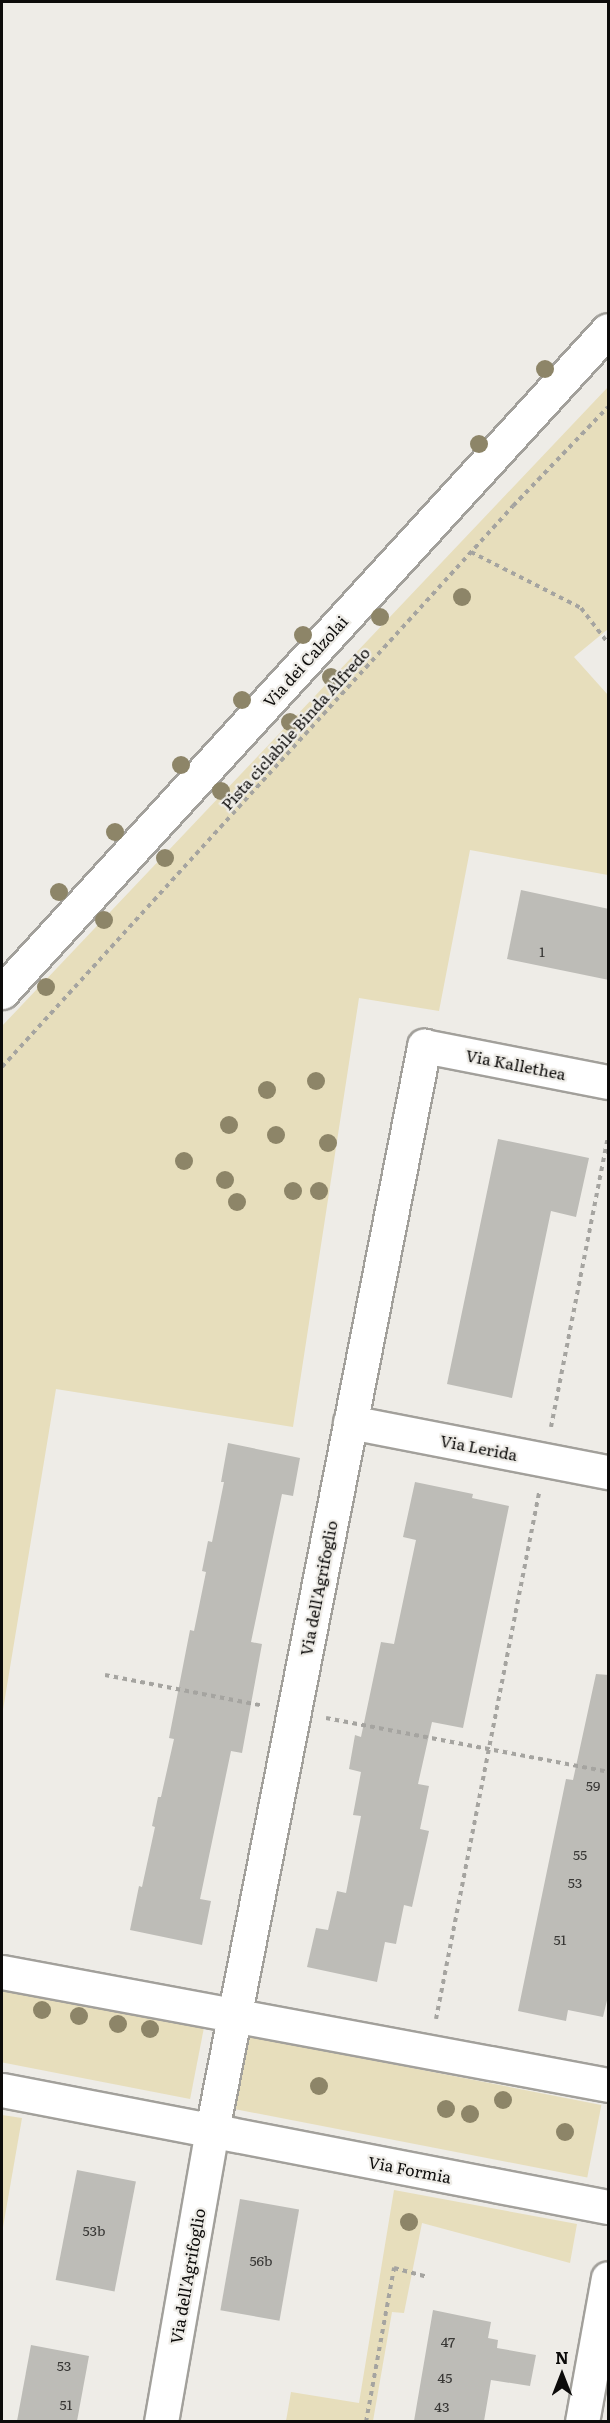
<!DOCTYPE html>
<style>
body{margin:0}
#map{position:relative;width:610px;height:2423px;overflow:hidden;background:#eeece7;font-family:Literata,serif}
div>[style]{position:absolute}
.green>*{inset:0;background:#e7debc;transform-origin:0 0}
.building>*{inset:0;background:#bdbcb7;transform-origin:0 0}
.path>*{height:4px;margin-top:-2px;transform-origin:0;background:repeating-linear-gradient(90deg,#a5a4a0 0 4.5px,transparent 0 9px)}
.roads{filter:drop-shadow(2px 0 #a2a09b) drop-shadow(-2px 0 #a2a09b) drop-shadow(0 2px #a2a09b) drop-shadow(0 -2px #a2a09b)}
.minor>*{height:33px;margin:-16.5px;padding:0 16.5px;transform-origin:16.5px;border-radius:16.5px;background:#fff}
.trees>*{width:18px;height:18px;margin:-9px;border-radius:50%;background:#8d8568}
span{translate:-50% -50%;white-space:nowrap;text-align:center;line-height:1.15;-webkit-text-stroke:4.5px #eeece7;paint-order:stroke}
.number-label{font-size:14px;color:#383735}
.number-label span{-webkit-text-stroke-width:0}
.street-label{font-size:16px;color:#0c0b0a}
.frame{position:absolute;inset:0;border:3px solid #0c0b0a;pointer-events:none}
.north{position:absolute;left:532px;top:2345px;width:60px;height:60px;-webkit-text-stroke:4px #eeece7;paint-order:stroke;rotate:0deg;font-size:16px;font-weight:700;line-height:24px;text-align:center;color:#0c0b0a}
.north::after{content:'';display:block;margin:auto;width:21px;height:27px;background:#0c0b0a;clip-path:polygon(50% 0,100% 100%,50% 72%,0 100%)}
</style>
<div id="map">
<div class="green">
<i style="clip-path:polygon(608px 387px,608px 629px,574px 657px,608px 695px,608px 875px,470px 850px,439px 1011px,359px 998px,293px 1427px,56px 1389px,2px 1716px,2px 1026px)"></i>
<i style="left:2px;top:1987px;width:206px;height:74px;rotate:11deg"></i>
<i style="left:247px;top:2036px;width:361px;height:74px;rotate:11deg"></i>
<i style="clip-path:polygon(2px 2115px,22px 2118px,2px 2233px)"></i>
<i style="clip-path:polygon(394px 2190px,577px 2224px,570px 2263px,422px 2223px,404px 2313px,392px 2312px,373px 2421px,286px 2421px,291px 2392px,359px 2403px)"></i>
</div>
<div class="building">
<i style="clip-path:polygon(521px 890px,609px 909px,609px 980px,507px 959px)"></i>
<i style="clip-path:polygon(498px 1139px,589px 1158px,576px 1217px,551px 1211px,512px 1398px,447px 1384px)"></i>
<i style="clip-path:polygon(228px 1443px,300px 1458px,293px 1496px,282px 1494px,251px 1642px,262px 1644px,242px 1753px,231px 1751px,200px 1899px,211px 1901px,202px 1945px,130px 1930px,139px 1886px,142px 1887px,155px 1827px,152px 1826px,158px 1797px,161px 1797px,174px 1739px,169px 1738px,190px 1630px,194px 1631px,206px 1572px,202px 1571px,208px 1541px,212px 1542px,224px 1482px,221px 1482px)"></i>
<i style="clip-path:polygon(415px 1482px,473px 1494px,472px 1498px,509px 1506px,463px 1728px,432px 1722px,418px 1784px,429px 1786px,420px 1829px,429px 1831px,412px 1907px,404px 1905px,396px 1944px,385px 1942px,377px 1982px,307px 1967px,316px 1928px,328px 1930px,337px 1891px,346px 1893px,361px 1816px,353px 1815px,361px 1772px,349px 1769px,355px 1735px,361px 1737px,381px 1642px,394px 1644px,416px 1540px,403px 1537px)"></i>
<i style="clip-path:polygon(596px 1674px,609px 1675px,609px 1992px,603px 2017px,568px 2010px,566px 2021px,518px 2011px,566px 1779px,573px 1780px)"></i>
<i style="left:77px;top:2170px;width:60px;height:112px;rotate:11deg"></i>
<i style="left:240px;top:2199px;width:60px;height:113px;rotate:10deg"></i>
<i style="clip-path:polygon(433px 2310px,491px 2322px,488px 2338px,498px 2340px,497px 2348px,536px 2355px,530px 2386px,491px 2380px,484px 2421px,414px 2421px)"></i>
<i style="clip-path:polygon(31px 2345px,89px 2356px,77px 2421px,17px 2421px)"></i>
</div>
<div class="path">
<i style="left:471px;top:552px;width:123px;rotate:27deg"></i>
<i style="left:581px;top:608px;width:44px;rotate:52.4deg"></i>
<i style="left:2px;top:1067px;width:759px;rotate:-47.67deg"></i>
<i style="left:513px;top:506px;width:137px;rotate:-46.2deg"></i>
<i style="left:551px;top:1427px;width:297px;rotate:-78.9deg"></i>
<i style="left:105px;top:1675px;width:158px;rotate:11deg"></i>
<i style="left:326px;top:1718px;width:287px;rotate:10.8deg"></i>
<i style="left:436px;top:2019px;width:536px;rotate:-78.92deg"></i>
<i style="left:366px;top:2422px;width:157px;rotate:-79.7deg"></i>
<i style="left:394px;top:2268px;width:34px;rotate:15deg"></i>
</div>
<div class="roads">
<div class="minor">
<i style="left:2px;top:992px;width:897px;rotate:-47.53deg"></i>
<i style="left:350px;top:1422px;width:263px;rotate:11deg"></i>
<i style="left:2px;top:1972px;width:616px;rotate:10.56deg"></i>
<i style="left:2px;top:2090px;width:617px;rotate:10.93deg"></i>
<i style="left:161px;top:2422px;width:296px;rotate:-80.1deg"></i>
<i style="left:212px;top:2130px;width:1105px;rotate:-78.93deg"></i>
<i style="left:424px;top:1046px;width:187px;rotate:11.1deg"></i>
<i style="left:582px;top:2422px;width:146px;rotate:-79.8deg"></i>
</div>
</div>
<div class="trees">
<i style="left:545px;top:369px"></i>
<i style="left:479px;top:444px"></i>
<i style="left:462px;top:597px"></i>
<i style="left:380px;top:617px"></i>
<i style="left:303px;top:635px"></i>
<i style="left:331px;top:677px"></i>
<i style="left:242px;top:700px"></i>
<i style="left:290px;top:722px"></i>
<i style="left:181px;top:765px"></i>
<i style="left:221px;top:791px"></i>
<i style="left:115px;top:832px"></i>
<i style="left:165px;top:858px"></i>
<i style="left:59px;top:892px"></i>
<i style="left:104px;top:920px"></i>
<i style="left:46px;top:987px"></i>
<i style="left:316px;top:1081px"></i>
<i style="left:267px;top:1090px"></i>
<i style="left:229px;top:1125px"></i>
<i style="left:276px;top:1135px"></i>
<i style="left:328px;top:1143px"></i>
<i style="left:184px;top:1161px"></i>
<i style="left:225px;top:1180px"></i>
<i style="left:293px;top:1191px"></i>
<i style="left:319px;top:1191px"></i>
<i style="left:237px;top:1202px"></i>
<i style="left:42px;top:2010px"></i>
<i style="left:79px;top:2016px"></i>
<i style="left:118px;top:2024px"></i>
<i style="left:150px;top:2029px"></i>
<i style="left:319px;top:2086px"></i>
<i style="left:503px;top:2100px"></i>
<i style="left:446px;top:2109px"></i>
<i style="left:470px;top:2114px"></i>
<i style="left:565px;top:2132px"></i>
<i style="left:409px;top:2222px"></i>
</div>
<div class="number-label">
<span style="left:542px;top:951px">1</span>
<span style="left:593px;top:1785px">59</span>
<span style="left:580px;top:1854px">55</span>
<span style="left:575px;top:1882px">53</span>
<span style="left:560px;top:1939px">51</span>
<span style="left:94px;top:2230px">53b</span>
<span style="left:261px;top:2260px">56b</span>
<span style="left:448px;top:2341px">47</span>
<span style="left:64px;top:2365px">53</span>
<span style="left:445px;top:2377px">45</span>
<span style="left:66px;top:2404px">51</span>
<span style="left:442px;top:2406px">43</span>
</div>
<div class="street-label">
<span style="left:305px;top:661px;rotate:-48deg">Via dei Calzolai</span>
<span style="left:295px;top:728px;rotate:-48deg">Pista ciclabile Binda Alfredo</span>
<span style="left:516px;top:1064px;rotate:11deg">Via Kallethea</span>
<span style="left:479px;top:1447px;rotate:11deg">Via Lerida</span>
<span style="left:318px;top:1588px;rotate:-79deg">Via dell'Agrifoglio</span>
<span style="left:410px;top:2169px;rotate:11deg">Via Formia</span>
<span style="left:187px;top:2276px;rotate:-80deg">Via dell'Agrifoglio</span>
</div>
<div class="frame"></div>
<div class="north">N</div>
</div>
